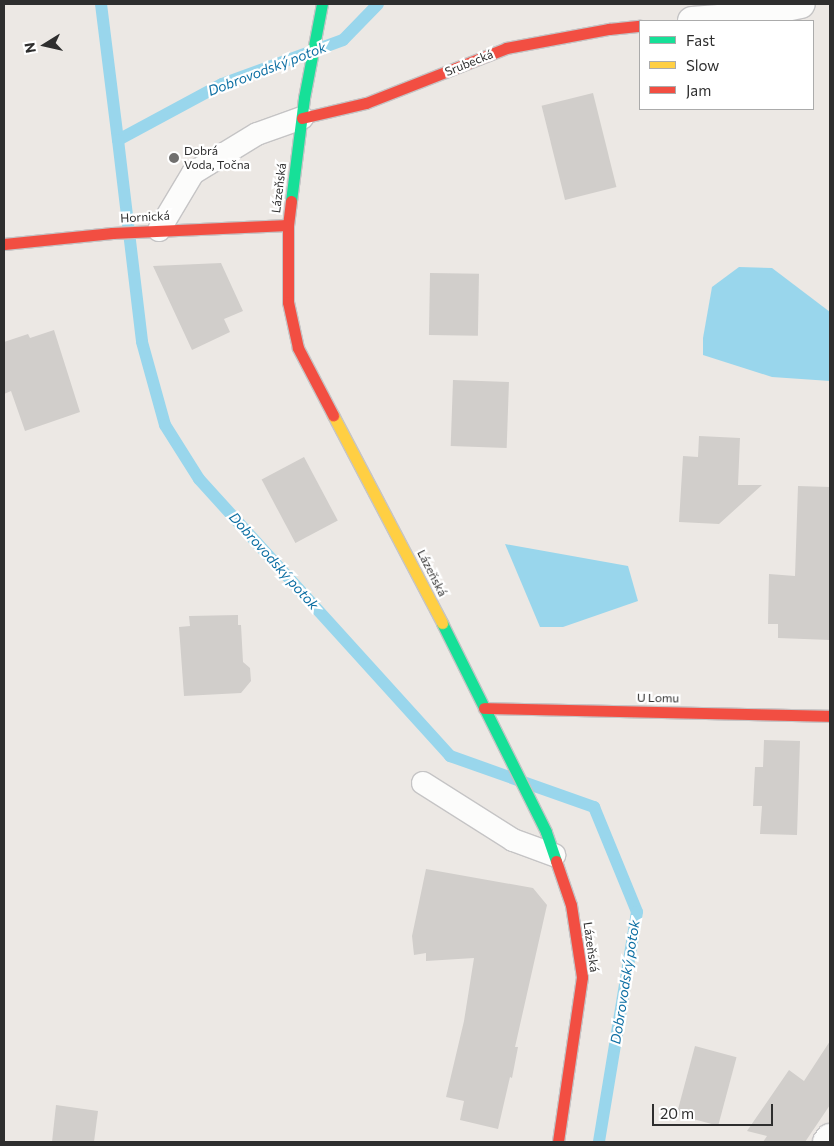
<!DOCTYPE html>
<meta charset="utf-8">
<style>
body{margin:0}
#map{position:relative;width:834px;height:1146px;overflow:hidden;background:#ece8e4;font-family:Commissioner,sans-serif}
div>[style]{position:absolute}
.water>*{inset:0;background:#99d6ec}
.stream>*{height:12px;margin:-6px;padding:0 6px;transform-origin:6px;border-radius:6px;background:#99d6ec}
.building>*{inset:0;background:#d1cecb;transform-origin:0 0}
.roads{filter:drop-shadow(1px 0 #c5c4c5) drop-shadow(-1px 0 #c5c4c5) drop-shadow(0 1px #c5c4c5) drop-shadow(0 -1px #c5c4c5)}
.lane>*{height:22px;margin:-11px;padding:0 11px;transform-origin:11px;border-radius:11px;background:#fcfcfb}
.street>*{height:28px;margin:-14px;padding:0 14px;transform-origin:14px;border-radius:14px;background:#fcfcfb}
.fast>*{height:11px;margin:-5.5px;padding:0 5.5px;transform-origin:5.5px;border-radius:5.5px;background:#16e098}
.slow>*{height:11px;margin:-5.5px;padding:0 5.5px;transform-origin:5.5px;border-radius:5.5px;background:#ffcf43}
.jam>*{height:11px;margin:-5.5px;padding:0 5.5px;transform-origin:5.5px;border-radius:5.5px;background:#f24e42}
.dots>*{width:14px;height:14px;translate:-50% -50%;box-sizing:border-box;border:2px solid #fff;border-radius:50%}
span{translate:-50% -50%;white-space:nowrap;text-align:center;line-height:1.15;-webkit-text-stroke:4.5px #fff;paint-order:stroke}
.street-label{font-size:12px;color:#2e2e2e}
.poi-label{font-size:12px;color:#2e2e2e}
.left{translate:0 -50%;text-align:left}
.water-label{font-size:14px;color:#0d6fa3;font-style:italic}
.frame{position:absolute;inset:0;border:5px solid #2e2e2e;pointer-events:none}
.legend{position:absolute;left:639px;top:20px;width:175px;height:90px;box-sizing:border-box;background:#fff;border:1px solid #ababab;margin:0;padding:6px 9px;list-style:none;font-size:15px;color:#2e2e2e}
.legend li{display:flex;align-items:center;gap:10px;height:25px}
.legend b{width:25px;border:1px solid #ababab}
.north{position:absolute;left:20px;top:20px;width:50px;height:50px;-webkit-text-stroke:4px #fff;paint-order:stroke;rotate:260deg;font-size:14px;font-weight:700;line-height:20px;text-align:center;color:#2e2e2e}
.north::after{content:'';display:block;margin:auto;width:18px;height:22px;background:#2e2e2e;clip-path:polygon(50% 0,100% 100%,50% 72%,0 100%)}
.scale{position:absolute;left:652px;top:1104px;width:121px;height:22px;box-sizing:border-box;border:2px solid #2e2e2e;border-top:0;padding-left:6px;font-size:15px;line-height:18px;white-space:nowrap;color:#2e2e2e;-webkit-text-stroke:4px #fff;paint-order:stroke}
</style>
<div id="map">
<div class="water">
<i style="clip-path:polygon(739px 267px,772px 268px,830px 312px,830px 381px,772px 377px,703px 355px,703px 338px,712px 287px)"></i>
<i style="clip-path:polygon(505px 544px,628px 566px,638px 601px,563px 627px,540px 627px)"></i>
</div>
<div class="stream">
<i style="left:101px;top:4px;width:137px;rotate:82.9deg"></i>
<i style="left:378px;top:4px;width:50px;rotate:134.2deg"></i>
<i style="left:343px;top:40px;width:129px;rotate:160deg"></i>
<i style="left:222px;top:84px;width:118px;rotate:151.7deg"></i>
<i style="left:118px;top:140px;width:203px;rotate:83.2deg"></i>
<i style="left:142px;top:342px;width:86px;rotate:74.5deg"></i>
<i style="left:165px;top:425px;width:64px;rotate:57.8deg"></i>
<i style="left:199px;top:479px;width:374px;rotate:47.8deg"></i>
<i style="left:450px;top:756px;width:153px;rotate:19.5deg"></i>
<i style="left:594px;top:807px;width:113px;rotate:67.7deg"></i>
<i style="left:637px;top:912px;width:233px;rotate:99.4deg"></i>
</div>
<div class="building">
<i style="left:593px;top:93px;width:97px;height:53px;rotate:76deg"></i>
<i style="clip-path:polygon(221px 263px,243px 311px,224px 319px,230px 332px,192px 350px,153px 266px)"></i>
<i style="left:430px;top:273px;width:49px;height:62px;rotate:1deg"></i>
<i style="clip-path:polygon(54px 330px,80px 412px,25px 431px,11px 391px,4px 394px,4px 342px,28px 334px,30px 338px)"></i>
<i style="left:453px;top:380px;width:56px;height:66px;rotate:2deg"></i>
<i style="clip-path:polygon(699px 436px,740px 438px,738px 485px,762px 485px,719px 524px,679px 522px,683px 456px,698px 457px)"></i>
<i style="left:304px;top:457px;width:72px;height:48px;rotate:62deg"></i>
<i style="clip-path:polygon(798px 486px,830px 487px,830px 640px,778px 638px,778px 624px,768px 624px,769px 574px,795px 576px)"></i>
<i style="clip-path:polygon(238px 615px,238px 625px,241px 625px,243px 662px,250px 668px,251px 681px,241px 693px,184px 696px,179px 627px,190px 626px,189px 616px)"></i>
<i style="clip-path:polygon(764px 740px,800px 741px,797px 835px,760px 834px,762px 806px,753px 806px,755px 767px,763px 767px)"></i>
<i style="clip-path:polygon(426px 869px,533px 888px,547px 905px,515px 1047px,518px 1047px,512px 1078px,510px 1077px,498px 1129px,460px 1120px,464px 1101px,446px 1097px,464px 1021px,474px 958px,426px 961px,426px 953px,414px 955px,412px 936px)"></i>
<i style="clip-path:polygon(830px 1041px,830px 1105px,805px 1142px,763px 1142px,767px 1136px,747px 1131px,789px 1070px,804px 1081px)"></i>
<i style="left:695px;top:1046px;width:43px;height:71px;rotate:15deg"></i>
<i style="clip-path:polygon(56px 1105px,98px 1111px,94px 1142px,52px 1142px)"></i>
</div>
<div class="roads">
<div class="lane">
<i style="left:159px;top:230px;width:66px;rotate:-59.2deg"></i>
<i style="left:193px;top:173px;width:75px;rotate:-31.4deg"></i>
<i style="left:257px;top:134px;width:48px;rotate:-19.6deg"></i>
<i style="left:423px;top:783px;width:107px;rotate:32.3deg"></i>
<i style="left:513px;top:840px;width:44px;rotate:20.1deg"></i>
</div>
<div class="street">
<i style="left:692px;top:21px;width:40px;rotate:-4.3deg"></i>
<i style="left:732px;top:18px;width:70px;rotate:-11.5deg"></i>
<i style="left:827px;top:1142px;width:5px;rotate:-53deg"></i>
</div>
<div class="fast">
<i style="left:291px;top:201px;width:104px;rotate:-82.8deg"></i>
<i style="left:304px;top:98px;width:96px;rotate:-79.2deg"></i>
<i style="left:442px;top:623px;width:233px;rotate:63.5deg"></i>
<i style="left:546px;top:832px;width:31px;rotate:71deg"></i>
</div>
<div class="slow">
<i style="left:333px;top:415px;width:235px;rotate:62.3deg"></i>
</div>
<div class="jam">
<i style="left:302px;top:118px;width:66px;rotate:-13.2deg"></i>
<i style="left:366px;top:103px;width:150px;rotate:-21.4deg"></i>
<i style="left:506px;top:48px;width:105px;rotate:-10.5deg"></i>
<i style="left:609px;top:29px;width:31px;rotate:-6deg"></i>
<i style="left:291px;top:201px;width:24px;rotate:97deg"></i>
<i style="left:288px;top:225px;width:77px;rotate:90deg"></i>
<i style="left:288px;top:302px;width:47px;rotate:77.7deg"></i>
<i style="left:298px;top:348px;width:76px;rotate:62.4deg"></i>
<i style="left:4px;top:244px;width:109px;rotate:-5.8deg"></i>
<i style="left:112px;top:233px;width:176px;rotate:-2.6deg"></i>
<i style="left:484px;top:708px;width:346px;rotate:1.3deg"></i>
<i style="left:556px;top:861px;width:46px;rotate:71.2deg"></i>
<i style="left:571px;top:905px;width:73px;rotate:81.3deg"></i>
<i style="left:582px;top:977px;width:167px;rotate:98.3deg"></i>
</div>
</div>
<div class="dots">
<i style="left:174px;top:158px;background:#706f6e"></i>
</div>
<div class="street-label">
<span style="left:469px;top:63px;rotate:-22deg">Srubecká</span>
<span style="left:279px;top:188px;rotate:-83deg">Lázeňská</span>
<span style="left:145px;top:217px;rotate:-3deg">Hornická</span>
<span style="left:432px;top:573px;rotate:63deg">Lázeňská</span>
<span style="left:658px;top:698px;rotate:1deg">U Lomu</span>
<span style="left:591px;top:947px;rotate:82deg">Lázeňská</span>
</div>
<div class="poi-label">
<span class="left" style="left:184px;top:158px">Dobrá<br>Voda, Točna</span>
</div>
<div class="water-label">
<span style="left:267px;top:69px;rotate:-21deg">Dobrovodský potok</span>
<span style="left:274px;top:561px;rotate:48deg">Dobrovodský potok</span>
<span style="left:625px;top:982px;rotate:-81deg">Dobrovodský potok</span>
</div>
<div class="frame"></div>
<ul class="legend">
<li><b style="height:6px;background:#16e098"></b>Fast</li>
<li><b style="height:6px;background:#ffcf43"></b>Slow</li>
<li><b style="height:6px;background:#f24e42"></b>Jam</li>
</ul>
<div class="north">N</div>
<div class="scale">20 m</div>
</div>
